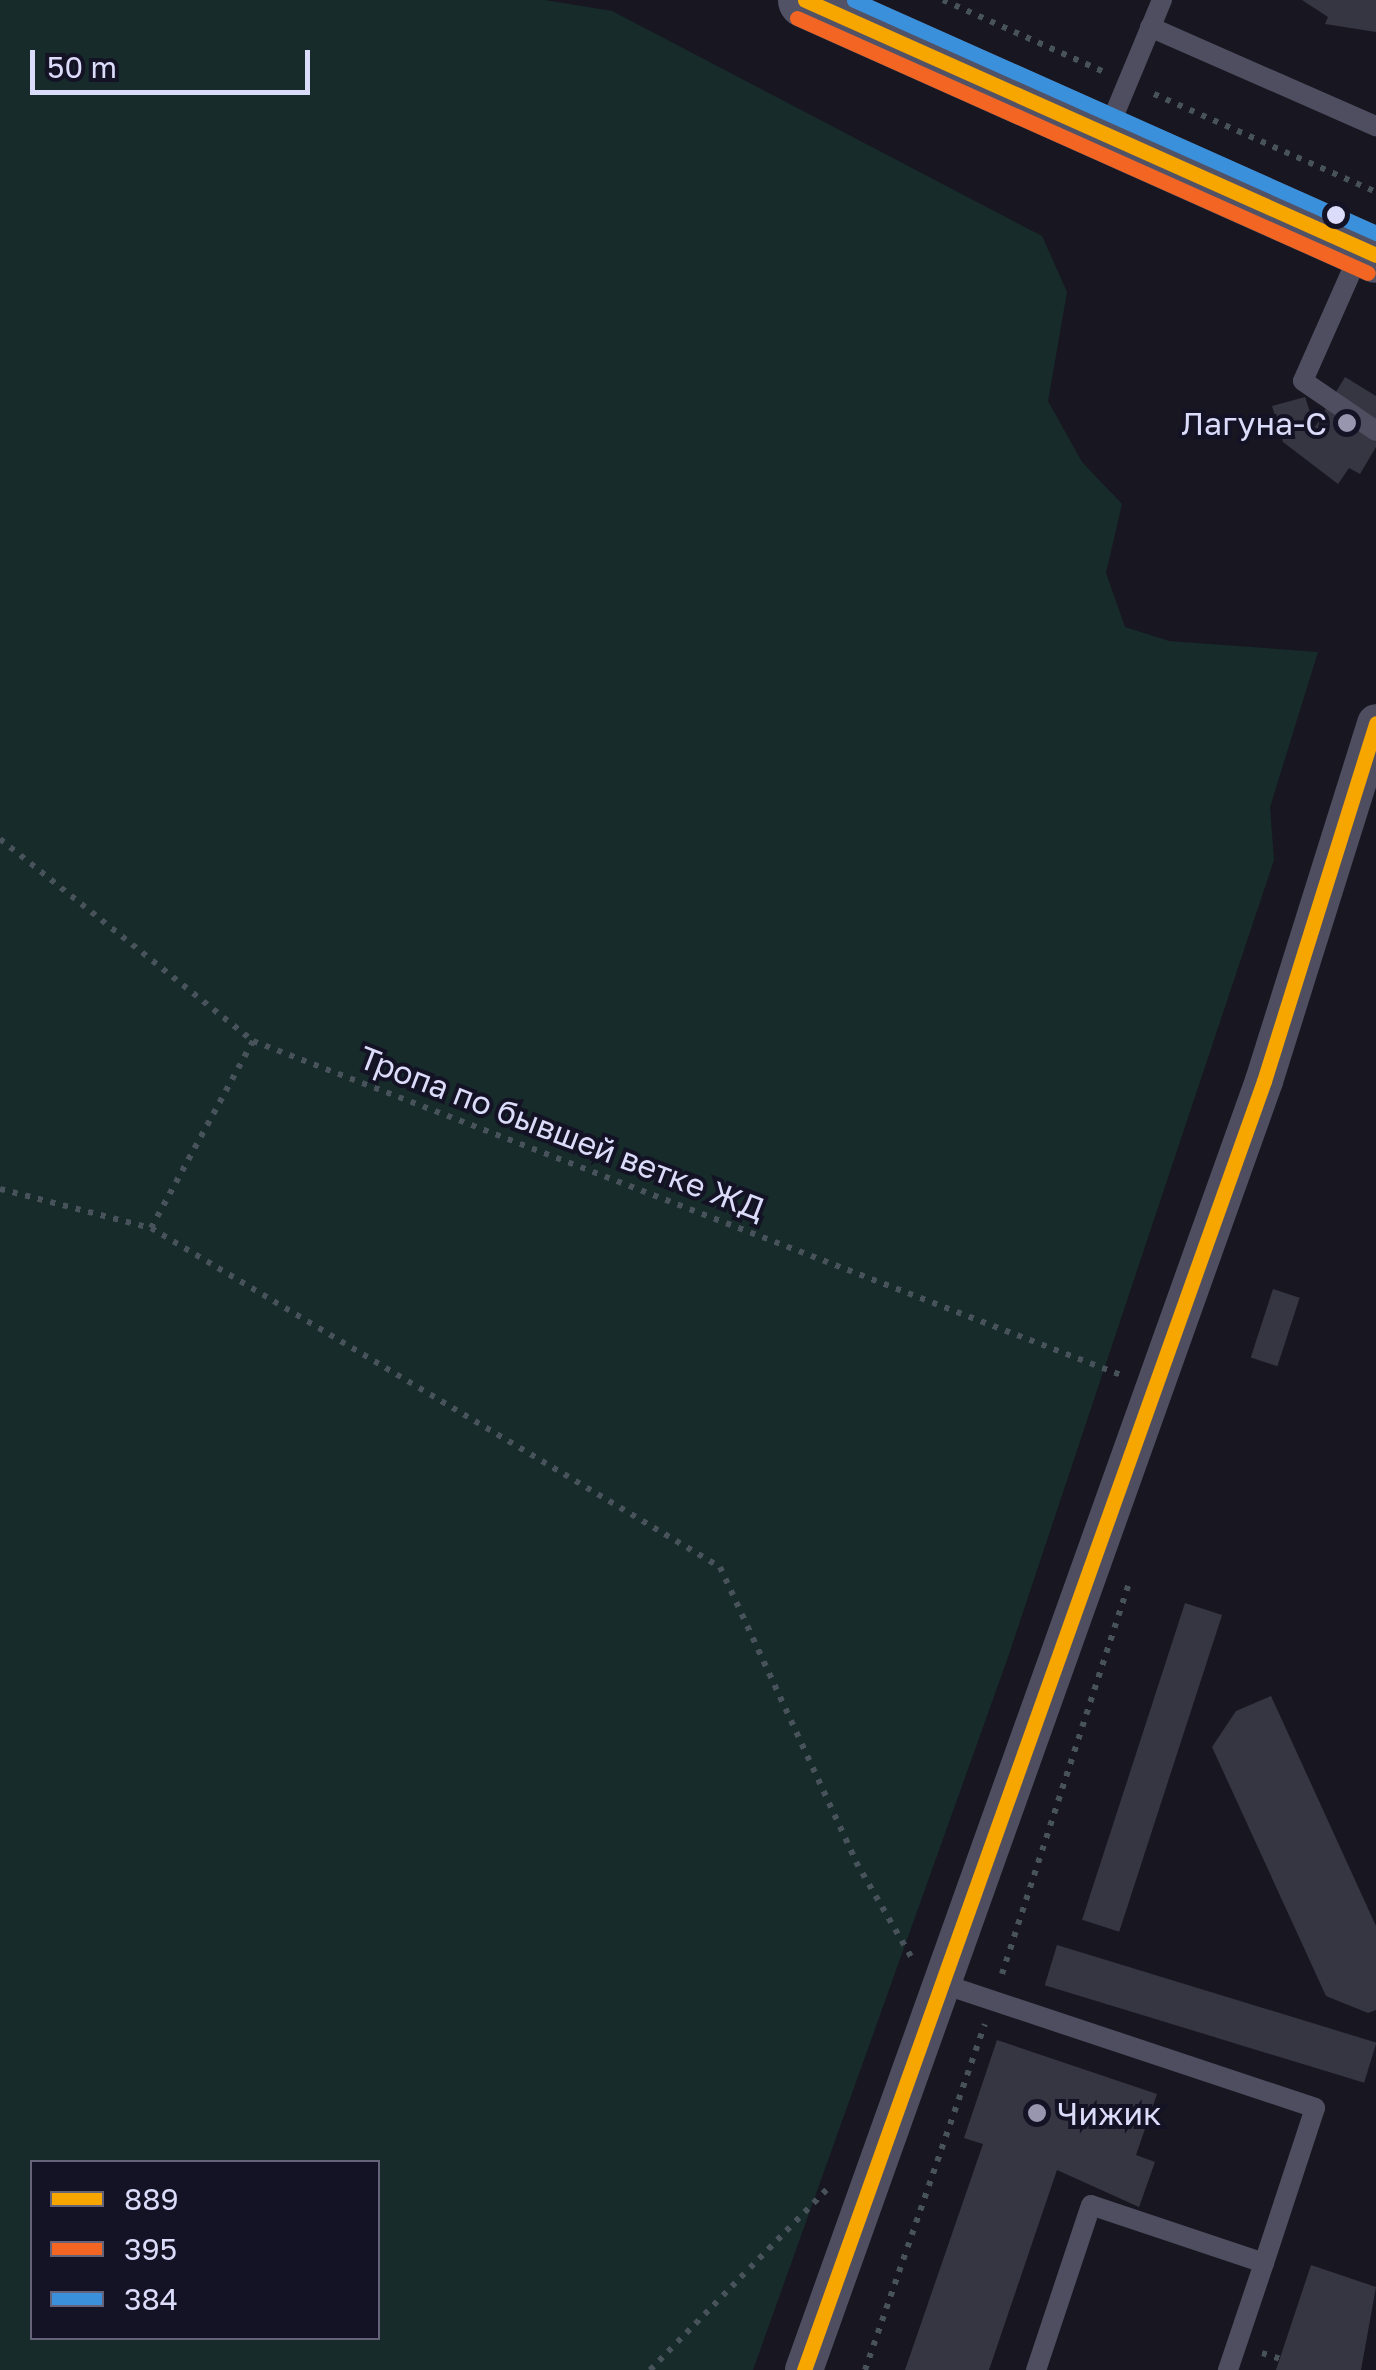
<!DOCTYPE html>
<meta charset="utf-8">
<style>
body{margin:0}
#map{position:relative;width:1376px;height:2370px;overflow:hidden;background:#181721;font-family:"Golos Text",sans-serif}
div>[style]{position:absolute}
.green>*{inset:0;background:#162b2a}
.building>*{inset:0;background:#363542;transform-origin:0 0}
.path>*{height:6px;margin-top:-3px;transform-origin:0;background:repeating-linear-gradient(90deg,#47525b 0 5px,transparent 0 13px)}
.lane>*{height:20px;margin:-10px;padding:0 10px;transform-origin:10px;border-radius:10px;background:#4e4e60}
.street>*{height:38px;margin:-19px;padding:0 19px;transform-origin:19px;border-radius:19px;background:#4e4e60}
.secondary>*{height:55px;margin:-27.5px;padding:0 27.5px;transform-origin:27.5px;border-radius:27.5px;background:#525266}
.bus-1>*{height:15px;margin:-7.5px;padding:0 7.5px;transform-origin:7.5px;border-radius:7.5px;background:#f7a600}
.bus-2>*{height:15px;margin:-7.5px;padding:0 7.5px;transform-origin:7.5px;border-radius:7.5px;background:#f26522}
.bus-3>*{height:15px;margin:-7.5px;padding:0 7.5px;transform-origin:7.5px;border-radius:7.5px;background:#3a90db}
.dots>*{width:28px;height:28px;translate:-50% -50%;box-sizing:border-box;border:5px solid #141325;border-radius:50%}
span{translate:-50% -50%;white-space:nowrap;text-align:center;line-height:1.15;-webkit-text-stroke:8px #141325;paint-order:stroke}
.poi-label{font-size:32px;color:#dbdbfa}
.right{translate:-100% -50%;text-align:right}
.left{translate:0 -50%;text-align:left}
.street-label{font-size:32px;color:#dbdbfa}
.legend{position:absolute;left:30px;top:2160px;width:350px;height:180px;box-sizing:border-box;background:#141325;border:2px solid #64637a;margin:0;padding:12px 18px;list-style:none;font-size:30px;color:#dbdbfa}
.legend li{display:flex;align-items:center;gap:20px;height:50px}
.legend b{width:50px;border:2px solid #64637a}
.scale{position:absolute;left:30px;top:50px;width:280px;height:45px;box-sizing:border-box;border:5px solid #dbdbfa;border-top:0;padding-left:12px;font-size:30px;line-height:35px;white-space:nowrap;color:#dbdbfa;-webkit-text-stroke:8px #141325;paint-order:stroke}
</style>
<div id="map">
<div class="green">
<i style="clip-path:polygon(evenodd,0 0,545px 0,612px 11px,1042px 236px,1067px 292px,1048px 401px,1082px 462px,1122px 504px,1106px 573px,1125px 627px,1169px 641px,1318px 652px,1270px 807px,1274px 860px,1007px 1660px,753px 2370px,0 2370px,0 0,378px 2162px,378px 2338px,32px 2338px,32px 2162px,378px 2162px)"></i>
</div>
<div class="building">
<i style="clip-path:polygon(1302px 0,1376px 0,1376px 32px,1325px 24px,1328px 17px)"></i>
<i style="clip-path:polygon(1345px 377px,1376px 396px,1376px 447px,1360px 474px,1349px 468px,1338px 484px,1283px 442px,1272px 406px,1305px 397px,1315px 427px)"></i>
<i style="left:1273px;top:1289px;width:28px;height:72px;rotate:18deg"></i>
<i style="left:1185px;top:1603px;width:39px;height:333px;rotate:18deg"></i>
<i style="clip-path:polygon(1271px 1696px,1376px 1926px,1376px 2010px,1368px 2013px,1326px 1996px,1212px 1747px,1236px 1711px)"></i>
<i style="left:1057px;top:1945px;width:334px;height:42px;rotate:17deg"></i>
<i style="clip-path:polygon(997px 2040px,1157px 2094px,1136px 2155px,1155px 2162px,1139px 2207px,1057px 2170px,989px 2370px,905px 2370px,983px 2144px,964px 2138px)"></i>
<i style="clip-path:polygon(1311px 2265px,1376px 2287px,1361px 2370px,1276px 2370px)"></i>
</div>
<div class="path">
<i style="left:943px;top:0;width:179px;rotate:24.1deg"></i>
<i style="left:1154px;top:94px;width:243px;rotate:23.8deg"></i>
<i style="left:0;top:839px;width:324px;rotate:38.6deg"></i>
<i style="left:253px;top:1041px;width:930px;rotate:21.05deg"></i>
<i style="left:253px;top:1041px;width:213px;rotate:118.6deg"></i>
<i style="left:151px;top:1228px;width:662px;rotate:30.79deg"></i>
<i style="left:720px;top:1567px;width:325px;rotate:65.2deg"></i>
<i style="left:856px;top:1862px;width:113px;rotate:59.8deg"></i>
<i style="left:0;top:1189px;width:156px;rotate:14.5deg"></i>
<i style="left:1002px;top:1974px;width:412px;rotate:-72deg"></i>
<i style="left:1262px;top:2353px;width:19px;rotate:18deg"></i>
<i style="left:650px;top:2370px;width:256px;rotate:-45.6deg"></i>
<i style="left:865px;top:2370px;width:366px;rotate:-70.9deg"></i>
</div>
<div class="lane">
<i style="left:1150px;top:27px;width:247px;rotate:23.7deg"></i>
<i style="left:1107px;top:132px;width:143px;rotate:-67.4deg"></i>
<i style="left:1361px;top:250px;width:143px;rotate:113.9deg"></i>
<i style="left:1303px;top:381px;width:88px;rotate:34.4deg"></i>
<i style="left:943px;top:1984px;width:392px;rotate:18.4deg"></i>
<i style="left:1315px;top:2108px;width:163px;rotate:108.2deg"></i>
<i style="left:1264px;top:2263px;width:182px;rotate:-161.5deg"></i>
<i style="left:1091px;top:2205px;width:174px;rotate:108.4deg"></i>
<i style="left:1228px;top:2370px;width:113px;rotate:-71.4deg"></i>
</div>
<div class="street">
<i style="left:804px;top:2370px;width:1369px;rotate:-70.36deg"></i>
<i style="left:1264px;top:1081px;width:375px;rotate:-72.6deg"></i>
</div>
<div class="secondary">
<i style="left:805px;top:0;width:625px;rotate:24.06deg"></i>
</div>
<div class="bus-1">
<i style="left:805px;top:0;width:625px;rotate:24.06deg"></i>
<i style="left:804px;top:2370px;width:1369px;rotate:-70.36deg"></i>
<i style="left:1264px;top:1081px;width:375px;rotate:-72.6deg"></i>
</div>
<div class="bus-2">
<i style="left:797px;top:18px;width:625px;rotate:24.06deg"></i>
</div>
<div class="bus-3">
<i style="left:854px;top:0;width:572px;rotate:24.05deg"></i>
</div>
<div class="dots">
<i style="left:1336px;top:215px;background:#dbdbfa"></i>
<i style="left:1347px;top:423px;background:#9796ae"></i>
<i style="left:1037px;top:2113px;background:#9796ae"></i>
</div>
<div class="poi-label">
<span class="right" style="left:1327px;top:423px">Лагуна-С</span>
<span class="left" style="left:1057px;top:2113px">Чижик</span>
</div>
<div class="street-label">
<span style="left:562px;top:1133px;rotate:21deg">Тропа по бывшей ветке ЖД</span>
</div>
<ul class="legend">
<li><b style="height:12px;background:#f7a600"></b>889</li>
<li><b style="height:12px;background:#f26522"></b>395</li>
<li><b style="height:12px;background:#3a90db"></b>384</li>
</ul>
<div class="scale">50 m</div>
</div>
